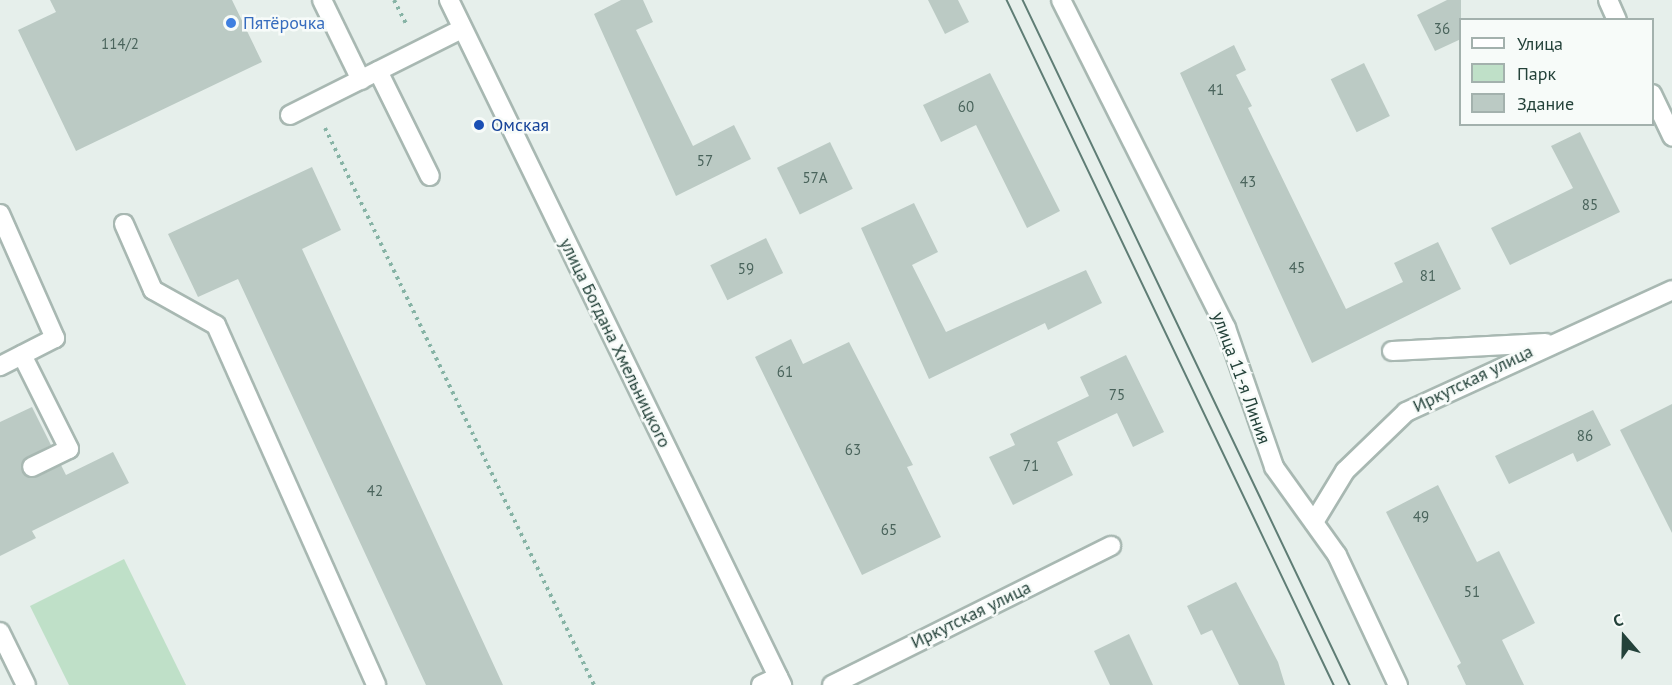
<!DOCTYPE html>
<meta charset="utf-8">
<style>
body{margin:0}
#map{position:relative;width:1672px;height:685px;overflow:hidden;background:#e6efeb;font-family:"PT Sans",sans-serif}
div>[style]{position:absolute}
.green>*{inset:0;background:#bfe0c8}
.building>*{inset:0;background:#bbcac4;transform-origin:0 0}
.path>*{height:4px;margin-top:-2px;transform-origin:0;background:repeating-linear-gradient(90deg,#86b3a5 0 3px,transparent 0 7.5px)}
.roads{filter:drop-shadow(2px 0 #a8b8b2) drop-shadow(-2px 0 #a8b8b2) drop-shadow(0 2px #a8b8b2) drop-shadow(0 -2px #a8b8b2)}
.lane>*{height:18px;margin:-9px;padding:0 9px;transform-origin:9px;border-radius:9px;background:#fff}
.street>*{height:18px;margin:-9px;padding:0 9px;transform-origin:9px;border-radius:9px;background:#fff}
.secondary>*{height:18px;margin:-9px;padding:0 9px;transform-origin:9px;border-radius:9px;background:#fff}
.tram>*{height:1.5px;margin:-0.75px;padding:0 0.75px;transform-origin:0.75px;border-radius:0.75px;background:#5f7d75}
.dots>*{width:16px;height:16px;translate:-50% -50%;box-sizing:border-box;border:3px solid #f7fbf9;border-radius:50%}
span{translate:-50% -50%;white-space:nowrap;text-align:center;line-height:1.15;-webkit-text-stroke:5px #f7fbf9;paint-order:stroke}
.number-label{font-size:15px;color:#4a645c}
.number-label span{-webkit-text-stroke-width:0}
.shop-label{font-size:18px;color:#366cbe}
.left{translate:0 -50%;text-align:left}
.transit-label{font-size:18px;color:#164399}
.street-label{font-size:18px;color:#24423a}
.legend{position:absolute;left:1459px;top:18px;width:195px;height:108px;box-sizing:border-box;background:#f7fbf9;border:2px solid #a3b1ad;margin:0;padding:8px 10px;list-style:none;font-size:18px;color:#24423a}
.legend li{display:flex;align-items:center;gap:12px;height:30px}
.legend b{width:30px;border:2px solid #a3b1ad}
.north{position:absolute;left:1594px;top:607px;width:60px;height:60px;-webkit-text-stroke:4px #f7fbf9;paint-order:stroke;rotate:340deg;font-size:16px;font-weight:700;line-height:24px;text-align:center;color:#24423a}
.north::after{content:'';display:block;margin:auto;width:21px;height:27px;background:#24423a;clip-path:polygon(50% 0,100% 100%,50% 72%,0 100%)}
</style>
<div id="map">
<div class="green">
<i style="clip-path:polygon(124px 559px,186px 685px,69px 685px,30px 606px)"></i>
</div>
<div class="building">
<i style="clip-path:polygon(50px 0,232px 0,262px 62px,76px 151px,18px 30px,56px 12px)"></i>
<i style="clip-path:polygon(621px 0,643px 0,653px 22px,636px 30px,693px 146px,734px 125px,751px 159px,676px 196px,594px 14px)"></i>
<i style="clip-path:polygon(928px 0,958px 0,969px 22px,945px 34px)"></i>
<i style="clip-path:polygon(1447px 0,1461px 0,1461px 39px,1435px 51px,1417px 15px)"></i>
<i style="clip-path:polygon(1234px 45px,1246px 70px,1236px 75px,1252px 106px,1248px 108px,1346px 309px,1403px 282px,1394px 263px,1438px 242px,1461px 289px,1312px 363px,1180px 73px)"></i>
<i style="left:1364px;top:63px;width:59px;height:37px;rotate:64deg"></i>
<i style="clip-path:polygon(990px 73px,1060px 211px,1027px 228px,976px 125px,941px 142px,923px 105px)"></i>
<i style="clip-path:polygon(1580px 132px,1620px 212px,1510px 265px,1491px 228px,1573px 188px,1551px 146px)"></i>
<i style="left:830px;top:142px;width:52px;height:59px;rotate:64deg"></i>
<i style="clip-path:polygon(312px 167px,341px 230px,302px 249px,503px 685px,426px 685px,238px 279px,198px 297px,168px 234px)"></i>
<i style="clip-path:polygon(914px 203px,938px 252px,912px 265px,946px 332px,1086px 270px,1102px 303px,1048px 330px,1045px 323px,929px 379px,861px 228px)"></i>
<i style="left:766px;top:238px;width:39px;height:62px;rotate:64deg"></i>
<i style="clip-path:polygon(791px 339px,803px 364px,849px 342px,913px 465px,907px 467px,941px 537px,862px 575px,755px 357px)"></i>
<i style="clip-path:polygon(1126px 355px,1164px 432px,1133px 447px,1117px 413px,1057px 442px,1073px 475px,1013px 505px,989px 457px,1015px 445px,1010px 434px,1089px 396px,1080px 377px)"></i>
<i style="clip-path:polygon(1672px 404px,1672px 533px,1620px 430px)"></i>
<i style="clip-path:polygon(32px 407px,51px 445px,23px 460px,25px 476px,36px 477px,61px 465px,66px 475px,113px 452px,129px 483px,32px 531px,36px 538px,0 556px,0 422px)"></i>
<i style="clip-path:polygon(1593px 410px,1611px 445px,1577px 462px,1573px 453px,1509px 484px,1495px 456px)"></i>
<i style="clip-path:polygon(1438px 485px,1477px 562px,1499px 551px,1535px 623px,1502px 640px,1524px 685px,1466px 685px,1457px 666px,1461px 663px,1386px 512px)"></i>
<i style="clip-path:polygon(1236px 582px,1278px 662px,1285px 685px,1239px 685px,1212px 630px,1201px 635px,1187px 606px)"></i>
<i style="clip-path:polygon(1129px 634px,1153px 685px,1110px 685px,1094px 651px)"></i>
</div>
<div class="path">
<i style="left:394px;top:0;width:29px;rotate:63deg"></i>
<i style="left:325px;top:128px;width:619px;rotate:64.22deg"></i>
</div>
<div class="roads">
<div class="lane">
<i style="left:322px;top:0;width:89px;rotate:64deg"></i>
<i style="left:378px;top:71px;width:117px;rotate:63.7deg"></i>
<i style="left:290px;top:115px;width:192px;rotate:-26.6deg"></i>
<i style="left:0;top:214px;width:136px;rotate:66.1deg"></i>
<i style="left:55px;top:338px;width:62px;rotate:153deg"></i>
<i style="left:124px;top:224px;width:72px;rotate:66.3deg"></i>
<i style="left:153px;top:290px;width:72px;rotate:29.1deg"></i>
<i style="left:216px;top:325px;width:394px;rotate:66deg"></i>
<i style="left:1392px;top:351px;width:154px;rotate:-3deg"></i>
<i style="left:22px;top:355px;width:105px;rotate:63.4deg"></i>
<i style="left:69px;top:449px;width:41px;rotate:154.1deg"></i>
<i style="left:0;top:632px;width:59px;rotate:63.9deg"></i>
</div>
<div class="street">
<i style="left:1061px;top:0;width:367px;rotate:63.3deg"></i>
<i style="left:1226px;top:328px;width:147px;rotate:70.9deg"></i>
<i style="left:1274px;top:467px;width:108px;rotate:54.4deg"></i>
<i style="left:1337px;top:555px;width:144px;rotate:64.9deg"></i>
<i style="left:1314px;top:522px;width:60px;rotate:-58.7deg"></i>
<i style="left:1345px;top:471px;width:85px;rotate:-44deg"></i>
<i style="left:1406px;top:412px;width:293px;rotate:-24.6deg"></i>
<i style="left:761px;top:685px;width:19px;rotate:-25deg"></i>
<i style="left:832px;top:685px;width:312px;rotate:-26.5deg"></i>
</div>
<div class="secondary">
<i style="left:449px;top:0;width:762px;rotate:64.07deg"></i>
<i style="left:1608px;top:0;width:22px;rotate:66deg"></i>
<i style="left:1652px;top:94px;width:47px;rotate:64.5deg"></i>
</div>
</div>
<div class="tram">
<i style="left:1007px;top:0;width:759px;rotate:64.48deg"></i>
<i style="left:1023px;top:0;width:759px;rotate:64.48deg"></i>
</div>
<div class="dots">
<i style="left:231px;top:23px;background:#3f7fe0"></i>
<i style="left:479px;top:125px;background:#1a4fb4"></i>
</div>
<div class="number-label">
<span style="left:1442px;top:29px">36</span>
<span style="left:120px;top:44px">114/2</span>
<span style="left:1216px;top:90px">41</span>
<span style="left:966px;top:107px">60</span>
<span style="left:705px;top:161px">57</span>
<span style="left:815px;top:178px">57А</span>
<span style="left:1248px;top:182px">43</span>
<span style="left:1590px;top:205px">85</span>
<span style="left:1297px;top:268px">45</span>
<span style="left:746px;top:269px">59</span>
<span style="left:1428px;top:276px">81</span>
<span style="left:785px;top:372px">61</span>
<span style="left:1117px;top:395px">75</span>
<span style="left:1585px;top:436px">86</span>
<span style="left:853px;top:450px">63</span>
<span style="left:1031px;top:466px">71</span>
<span style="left:375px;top:491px">42</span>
<span style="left:1421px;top:517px">49</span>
<span style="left:889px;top:530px">65</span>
<span style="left:1472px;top:592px">51</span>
</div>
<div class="shop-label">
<span class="left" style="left:243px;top:23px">Пятёрочка</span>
</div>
<div class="transit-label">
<span class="left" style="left:491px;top:125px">Омская</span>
</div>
<div class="street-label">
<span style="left:615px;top:343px;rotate:64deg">улица Богдана Хмельницкого</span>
<span style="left:1241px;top:378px;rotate:70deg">улица 11-я Линия</span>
<span style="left:1473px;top:379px;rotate:-26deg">Иркутская улица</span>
<span style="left:971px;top:615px;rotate:-26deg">Иркутская улица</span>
</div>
<ul class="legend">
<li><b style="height:8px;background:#fff"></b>Улица</li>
<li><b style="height:16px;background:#bfe0c8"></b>Парк</li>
<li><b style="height:16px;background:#bbcac4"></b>Здание</li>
</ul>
<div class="north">С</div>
</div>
